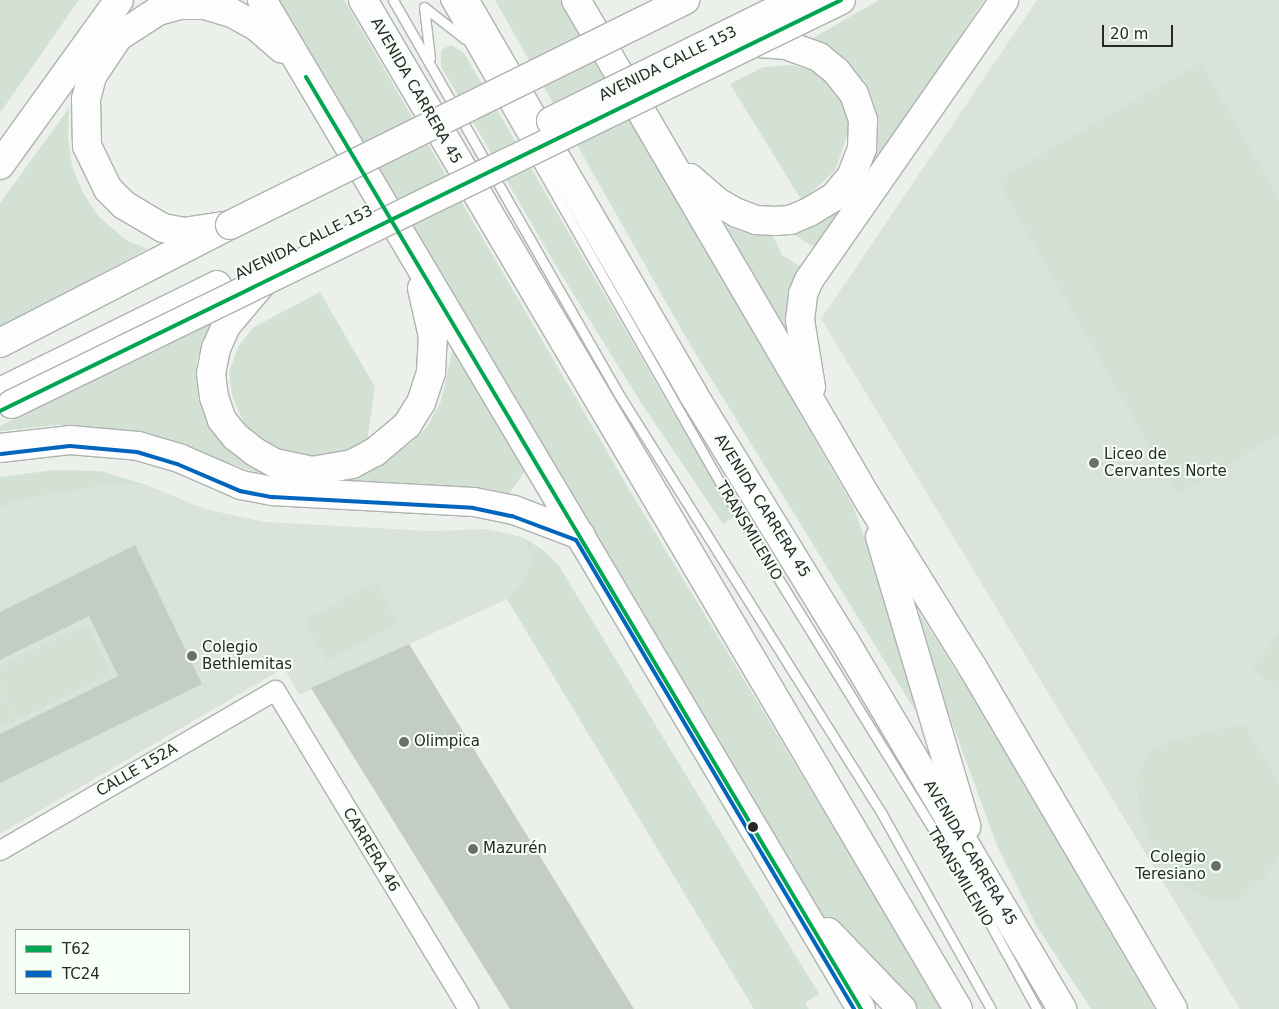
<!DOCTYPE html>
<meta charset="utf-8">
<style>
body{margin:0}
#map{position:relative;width:1279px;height:1009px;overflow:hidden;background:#ebf0eb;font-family:"DejaVu Sans",sans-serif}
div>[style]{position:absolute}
.built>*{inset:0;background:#dae3da}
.green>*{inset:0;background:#d2e1d4;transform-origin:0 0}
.building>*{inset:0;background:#c3cdc4}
.roads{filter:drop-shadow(1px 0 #afb2af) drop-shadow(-1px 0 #afb2af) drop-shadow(0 1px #afb2af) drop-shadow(0 -1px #afb2af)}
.service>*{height:9px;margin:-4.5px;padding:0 4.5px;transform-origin:4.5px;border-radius:4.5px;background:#fcfdfc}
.minor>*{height:19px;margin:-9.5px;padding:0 9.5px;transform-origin:9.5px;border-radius:9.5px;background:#fcfdfc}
.primary>*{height:28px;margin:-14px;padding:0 14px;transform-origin:14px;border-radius:14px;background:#fcfdfc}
.trunk>*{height:28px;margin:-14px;padding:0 14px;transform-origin:14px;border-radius:14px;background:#fcfdfc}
.bridges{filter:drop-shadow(1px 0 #afb2af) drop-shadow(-1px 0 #afb2af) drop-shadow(0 1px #afb2af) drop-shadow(0 -1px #afb2af)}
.primary-bridge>*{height:28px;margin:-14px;padding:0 14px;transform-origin:14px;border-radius:14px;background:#fcfdfc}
.bus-1>*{height:4px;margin:-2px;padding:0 2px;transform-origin:2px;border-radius:2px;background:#00a651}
.bus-2>*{height:4px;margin:-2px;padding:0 2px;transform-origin:2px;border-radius:2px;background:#0065bd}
.dots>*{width:14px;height:14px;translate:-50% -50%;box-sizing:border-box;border:2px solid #f6fff7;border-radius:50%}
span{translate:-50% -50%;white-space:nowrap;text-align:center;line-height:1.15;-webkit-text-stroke:4px #f6fff7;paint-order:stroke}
.street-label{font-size:15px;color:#262926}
.poi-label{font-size:15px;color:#262926}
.left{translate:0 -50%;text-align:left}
.right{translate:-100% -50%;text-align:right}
.legend{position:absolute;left:15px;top:929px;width:175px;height:65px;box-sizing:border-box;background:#f6fff7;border:1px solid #a3a9a3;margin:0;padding:6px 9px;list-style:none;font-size:15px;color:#262926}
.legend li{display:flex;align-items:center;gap:10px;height:25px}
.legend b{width:25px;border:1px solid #a3a9a3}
.scale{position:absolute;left:1102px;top:25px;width:71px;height:22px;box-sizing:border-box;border:2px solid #262926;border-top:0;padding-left:6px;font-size:15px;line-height:18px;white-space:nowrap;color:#262926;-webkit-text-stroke:4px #f6fff7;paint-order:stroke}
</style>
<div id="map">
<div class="built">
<i style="clip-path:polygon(1037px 0,1279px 0,1279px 1009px,1240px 1009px,821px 319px)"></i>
<i style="clip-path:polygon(146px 485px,205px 509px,264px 522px,431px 531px,487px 529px,522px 537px,532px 561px,524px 580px,507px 599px,299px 695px,284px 668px,0 834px,0 508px,19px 500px,96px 487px)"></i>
</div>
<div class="green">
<i style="clip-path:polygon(0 0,79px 0,0 113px)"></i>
<i style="clip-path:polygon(277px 0,344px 0,630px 491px,943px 1009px,915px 1009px,811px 905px)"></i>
<i style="clip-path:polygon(495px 0,562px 0,853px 506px,889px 607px,916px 712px,688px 341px)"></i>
<i style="clip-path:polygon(879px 0,984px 0,819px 250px,790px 232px,808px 228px,845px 204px,873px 162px,878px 145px,874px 103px,864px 80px,813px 38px)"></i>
<i style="clip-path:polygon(451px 45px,464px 53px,734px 517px,723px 524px,642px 404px,556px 266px,441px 66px,441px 50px)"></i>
<i style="clip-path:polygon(1201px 62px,1279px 199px,1279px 435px,1177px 494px,997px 180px)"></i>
<i style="clip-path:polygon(792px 65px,819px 73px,843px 103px,848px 119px,848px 133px,835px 171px,802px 201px,730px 84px,763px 67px)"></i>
<i style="clip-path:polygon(69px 108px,68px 138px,72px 166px,83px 193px,99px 217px,126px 240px,147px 249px,0 328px,0 203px)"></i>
<i style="clip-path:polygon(726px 226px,743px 232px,770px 230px,782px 255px,803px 268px,788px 313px,788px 336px)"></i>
<i style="clip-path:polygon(320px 292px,375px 387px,367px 442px,326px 458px,303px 458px,280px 452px,260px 442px,245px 426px,232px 395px,229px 372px,239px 345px,254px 327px)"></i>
<i style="clip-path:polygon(212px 321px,196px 361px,198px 399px,220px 434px,264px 475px,142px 433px,58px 425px,0 431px,0 426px)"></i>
<i style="clip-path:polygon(453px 348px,526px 470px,508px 495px,326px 486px,410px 444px,427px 427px,441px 401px)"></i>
<i style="clip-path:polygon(54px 470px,101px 471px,146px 485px,96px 487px,19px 500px,0 508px,0 477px)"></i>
<i style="clip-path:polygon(522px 537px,543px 550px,559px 566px,819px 994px,805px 1003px,809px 1009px,754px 1009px,507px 599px,524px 580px,532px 561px)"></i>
<i style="left:376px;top:582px;width:47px;height:81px;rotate:62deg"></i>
<i style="clip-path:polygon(902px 586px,974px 699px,1155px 1009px,1091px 1009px,1036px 925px,996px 843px)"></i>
<i style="clip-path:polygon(87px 624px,111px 673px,18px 720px,0 683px,0 667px)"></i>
<i style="clip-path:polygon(1279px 633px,1279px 690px,1251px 667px)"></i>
<i style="clip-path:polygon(0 686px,17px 720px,0 728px)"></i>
<i style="clip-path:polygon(1244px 724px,1279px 783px,1279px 856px,1268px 874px,1239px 900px,1214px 901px,1190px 890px,1157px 855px,1141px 816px,1136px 781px,1149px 753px,1172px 740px)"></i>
</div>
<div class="building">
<i style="clip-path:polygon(135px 545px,202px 684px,0 783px,0 734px,118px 676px,89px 616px,0 660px,0 612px)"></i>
<i style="clip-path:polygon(409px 644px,634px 1009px,510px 1009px,311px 688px)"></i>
</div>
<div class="roads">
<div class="service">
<i style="left:393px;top:0;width:453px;rotate:60.2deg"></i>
<i style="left:618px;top:393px;width:497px;rotate:57.9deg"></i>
<i style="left:882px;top:814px;width:223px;rotate:60.8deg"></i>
<i style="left:445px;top:0;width:584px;rotate:60.32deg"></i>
<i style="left:734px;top:507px;width:462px;rotate:58.3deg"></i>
<i style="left:977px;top:900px;width:124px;rotate:61.2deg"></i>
<i style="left:430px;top:58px;width:51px;rotate:-96.7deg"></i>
<i style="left:424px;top:7px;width:52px;rotate:38deg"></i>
</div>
<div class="minor">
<i style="left:0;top:850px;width:318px;rotate:-30.2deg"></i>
<i style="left:275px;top:690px;width:373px;rotate:58.8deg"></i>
</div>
<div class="primary">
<i style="left:0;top:343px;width:252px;rotate:-27.2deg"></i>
<i style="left:0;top:392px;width:242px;rotate:-26.2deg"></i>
</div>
<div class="trunk">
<i style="left:262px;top:0;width:1173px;rotate:59.3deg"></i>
<i style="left:363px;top:0;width:1171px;rotate:59.47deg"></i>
<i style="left:464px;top:0;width:456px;rotate:59.8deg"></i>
<i style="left:693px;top:394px;width:289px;rotate:58.5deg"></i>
<i style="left:844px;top:640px;width:429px;rotate:59.4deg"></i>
<i style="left:576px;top:0;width:580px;rotate:59.68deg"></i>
<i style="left:869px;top:501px;width:197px;rotate:58.1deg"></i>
<i style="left:973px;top:668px;width:395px;rotate:59.6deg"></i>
<i style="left:0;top:165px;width:203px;rotate:-54.2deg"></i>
<i style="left:690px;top:178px;width:35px;rotate:41deg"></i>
<i style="left:716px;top:201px;width:24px;rotate:30deg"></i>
<i style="left:737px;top:213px;width:20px;rotate:20deg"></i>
<i style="left:756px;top:220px;width:19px;rotate:3deg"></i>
<i style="left:775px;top:221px;width:15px;rotate:-4deg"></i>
<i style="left:790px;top:220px;width:21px;rotate:-23deg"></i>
<i style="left:809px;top:212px;width:29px;rotate:-31deg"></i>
<i style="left:834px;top:197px;width:26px;rotate:-50deg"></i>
<i style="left:851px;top:177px;width:30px;rotate:-69deg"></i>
<i style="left:862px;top:149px;width:29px;rotate:-88deg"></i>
<i style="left:863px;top:120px;width:28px;rotate:-109deg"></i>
<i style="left:854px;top:94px;width:29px;rotate:-128deg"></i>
<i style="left:836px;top:71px;width:22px;rotate:-141deg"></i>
<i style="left:819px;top:57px;width:35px;rotate:-160deg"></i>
<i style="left:786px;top:45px;width:31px;rotate:-176deg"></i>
<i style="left:230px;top:225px;width:47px;rotate:171.3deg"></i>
<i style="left:184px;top:232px;width:21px;rotate:-169deg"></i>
<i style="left:163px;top:228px;width:45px;rotate:-149.5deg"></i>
<i style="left:124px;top:205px;width:23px;rotate:-135deg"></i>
<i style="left:108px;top:189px;width:48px;rotate:-116deg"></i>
<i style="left:87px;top:146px;width:47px;rotate:-91.2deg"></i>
<i style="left:86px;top:99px;width:24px;rotate:-75deg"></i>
<i style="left:92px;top:76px;width:47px;rotate:-56.3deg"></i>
<i style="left:118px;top:37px;width:48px;rotate:-33deg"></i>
<i style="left:158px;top:11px;width:24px;rotate:-15deg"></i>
<i style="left:181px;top:5px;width:24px"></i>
<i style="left:205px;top:5px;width:28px;rotate:17deg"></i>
<i style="left:232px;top:13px;width:29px;rotate:29deg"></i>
<i style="left:257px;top:27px;width:33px;rotate:41deg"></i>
<i style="left:263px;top:282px;width:57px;rotate:130.1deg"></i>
<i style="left:226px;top:326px;width:24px;rotate:114deg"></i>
<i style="left:216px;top:348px;width:25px;rotate:101deg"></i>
<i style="left:211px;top:373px;width:24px;rotate:83deg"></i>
<i style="left:214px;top:397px;width:24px;rotate:71deg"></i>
<i style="left:222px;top:420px;width:22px;rotate:51deg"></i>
<i style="left:236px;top:437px;width:24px;rotate:38deg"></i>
<i style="left:255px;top:452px;width:23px;rotate:29deg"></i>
<i style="left:275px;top:463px;width:38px;rotate:12deg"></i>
<i style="left:312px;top:471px;width:41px;rotate:-9.9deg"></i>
<i style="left:352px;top:464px;width:26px;rotate:-28deg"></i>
<i style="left:375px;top:452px;width:42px;rotate:-40.2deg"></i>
<i style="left:407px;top:425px;width:26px;rotate:-58deg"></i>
<i style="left:421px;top:403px;width:33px;rotate:-72deg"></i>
<i style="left:431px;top:372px;width:35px;rotate:-87deg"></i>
<i style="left:433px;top:337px;width:50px;rotate:-102.7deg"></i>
<i style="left:811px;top:387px;width:68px;rotate:-99.3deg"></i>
<i style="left:800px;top:320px;width:26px;rotate:-83deg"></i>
<i style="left:803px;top:294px;width:15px;rotate:-67deg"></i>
<i style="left:809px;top:280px;width:341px;rotate:-55.1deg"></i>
<i style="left:0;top:448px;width:70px;rotate:-6.5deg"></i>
<i style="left:70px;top:440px;width:68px;rotate:5deg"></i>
<i style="left:138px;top:446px;width:43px;rotate:16.3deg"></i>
<i style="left:179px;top:458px;width:68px;rotate:23.5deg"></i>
<i style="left:241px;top:485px;width:32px;rotate:11deg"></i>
<i style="left:272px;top:491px;width:202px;rotate:3.1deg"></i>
<i style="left:474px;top:502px;width:41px;rotate:11.3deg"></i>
<i style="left:514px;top:510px;width:71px;rotate:20.7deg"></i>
<i style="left:880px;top:537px;width:302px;rotate:73.4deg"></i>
<i style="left:828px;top:932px;width:107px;rotate:46.1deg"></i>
</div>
</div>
<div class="bridges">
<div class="primary-bridge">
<i style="left:551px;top:121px;width:274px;rotate:-26.2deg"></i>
<i style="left:230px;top:225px;width:508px;rotate:-26.31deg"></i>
<i style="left:12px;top:404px;width:922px;rotate:-25.98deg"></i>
</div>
</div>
<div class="bus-1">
<i style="left:306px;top:77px;width:1085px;rotate:59.23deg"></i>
<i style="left:0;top:411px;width:936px;rotate:-26.04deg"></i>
</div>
<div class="bus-2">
<i style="left:1px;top:454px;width:69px;rotate:-6.6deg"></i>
<i style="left:70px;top:446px;width:67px;rotate:5.1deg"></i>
<i style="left:137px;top:452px;width:42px;rotate:16.7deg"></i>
<i style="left:177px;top:464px;width:69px;rotate:23.2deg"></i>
<i style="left:240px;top:491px;width:33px;rotate:11deg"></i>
<i style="left:272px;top:497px;width:201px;rotate:3.1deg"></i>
<i style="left:473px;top:508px;width:40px;rotate:12deg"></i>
<i style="left:512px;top:516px;width:68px;rotate:20.6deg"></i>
<i style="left:576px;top:540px;width:545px;rotate:59.34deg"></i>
</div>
<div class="dots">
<i style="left:1094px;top:463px;background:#6b6f6b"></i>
<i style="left:192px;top:656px;background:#6b6f6b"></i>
<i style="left:404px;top:742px;background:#6b6f6b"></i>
<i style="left:753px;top:827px;background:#262926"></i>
<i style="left:473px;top:849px;background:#6b6f6b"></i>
<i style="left:1216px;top:866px;background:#6b6f6b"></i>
</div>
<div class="street-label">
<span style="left:668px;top:64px;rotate:-26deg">AVENIDA CALLE 153</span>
<span style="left:416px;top:91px;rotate:60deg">AVENIDA CARRERA 45</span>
<span style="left:304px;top:243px;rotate:-26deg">AVENIDA CALLE 153</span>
<span style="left:762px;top:506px;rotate:58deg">AVENIDA CARRERA 45</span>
<span style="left:749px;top:531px;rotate:59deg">TRANSMILENIO</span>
<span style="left:137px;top:770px;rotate:-30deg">CALLE 152A</span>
<span style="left:371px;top:850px;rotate:59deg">CARRERA 46</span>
<span style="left:970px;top:853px;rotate:59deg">AVENIDA CARRERA 45</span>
<span style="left:960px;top:877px;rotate:59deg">TRANSMILENIO</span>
</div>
<div class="poi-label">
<span class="left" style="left:1104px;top:463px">Liceo de<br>Cervantes Norte</span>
<span class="left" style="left:202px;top:656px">Colegio<br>Bethlemitas</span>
<span class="left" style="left:414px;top:742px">Olimpica</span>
<span class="left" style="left:483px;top:849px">Mazurén</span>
<span class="right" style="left:1206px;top:866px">Colegio<br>Teresiano</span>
</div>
<ul class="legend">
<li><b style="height:6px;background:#00a651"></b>T62</li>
<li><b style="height:6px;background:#0065bd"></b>TC24</li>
</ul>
<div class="scale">20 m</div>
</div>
